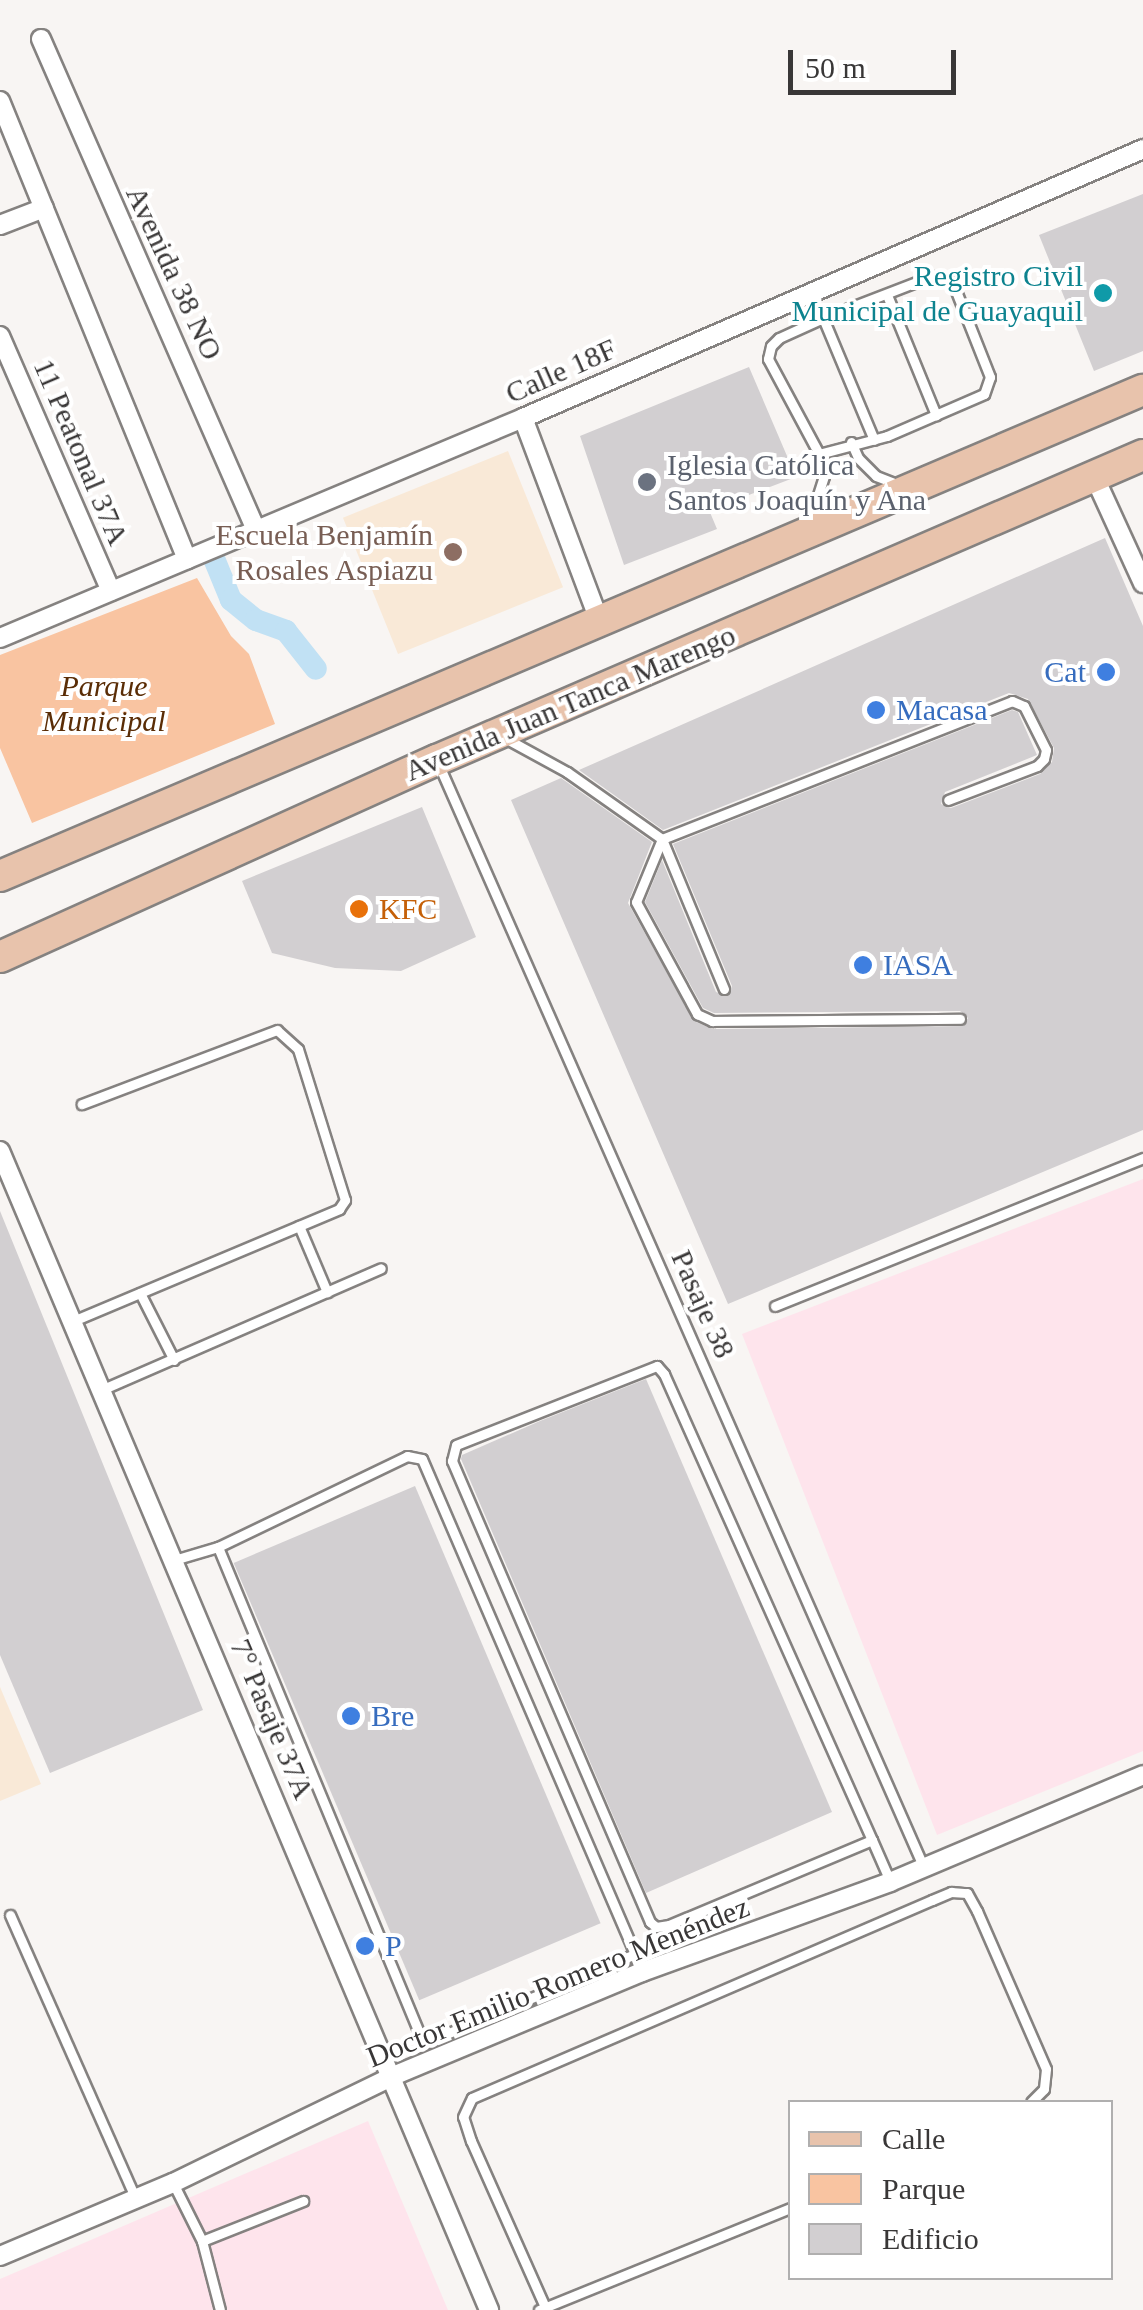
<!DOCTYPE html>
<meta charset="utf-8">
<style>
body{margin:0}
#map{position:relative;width:1143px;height:2310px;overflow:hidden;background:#f8f5f3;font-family:Georgia,serif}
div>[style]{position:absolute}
.industrial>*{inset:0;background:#fee4ec}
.education>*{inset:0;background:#f9e9d7;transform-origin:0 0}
.green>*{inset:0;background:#f9c4a1}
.canal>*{height:22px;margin:-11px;padding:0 11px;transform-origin:11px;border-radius:11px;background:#c1e1f4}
.building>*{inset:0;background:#d2cfd1;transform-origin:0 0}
.roads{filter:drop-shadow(2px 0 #858280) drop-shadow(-2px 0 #858280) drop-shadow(0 2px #858280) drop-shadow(0 -2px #858280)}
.lane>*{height:9px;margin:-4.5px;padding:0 4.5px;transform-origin:4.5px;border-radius:4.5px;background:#fff}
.street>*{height:18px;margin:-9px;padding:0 9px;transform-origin:9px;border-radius:9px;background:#fff}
.primary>*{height:30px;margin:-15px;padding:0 15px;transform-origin:15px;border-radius:15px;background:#e8c3ac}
.dots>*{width:28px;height:28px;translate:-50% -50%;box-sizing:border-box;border:5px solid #fff;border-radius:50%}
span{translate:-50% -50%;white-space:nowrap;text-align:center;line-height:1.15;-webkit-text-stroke:8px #fff;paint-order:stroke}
.street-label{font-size:30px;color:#393737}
.culture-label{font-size:30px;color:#0d838f}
.right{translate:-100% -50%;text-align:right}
.worship-label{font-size:30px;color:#5b616d}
.left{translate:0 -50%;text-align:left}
.education-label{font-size:30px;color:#785e54}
.shop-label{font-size:30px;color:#366cbe}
.park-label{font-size:30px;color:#5a2d06;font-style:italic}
.food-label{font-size:30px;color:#c56008}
.legend{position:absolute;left:788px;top:2100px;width:325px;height:180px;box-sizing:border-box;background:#fff;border:2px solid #b0afaf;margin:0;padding:12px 18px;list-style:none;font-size:30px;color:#393737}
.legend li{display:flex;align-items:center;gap:20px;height:50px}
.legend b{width:50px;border:2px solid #b0afaf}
.scale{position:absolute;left:788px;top:50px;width:168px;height:45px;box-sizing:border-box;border:5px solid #393737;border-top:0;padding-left:12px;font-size:30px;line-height:35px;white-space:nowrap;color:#393737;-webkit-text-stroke:8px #fff;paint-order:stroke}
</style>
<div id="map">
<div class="industrial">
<i style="clip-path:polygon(1143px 1179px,1143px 1751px,937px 1835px,742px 1334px)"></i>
<i style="clip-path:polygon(368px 2121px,448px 2310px,0 2310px,0 2279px)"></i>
</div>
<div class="education">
<i style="left:508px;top:451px;width:147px;height:178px;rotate:68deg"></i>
<i style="clip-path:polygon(0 1687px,41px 1784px,0 1801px)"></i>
</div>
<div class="green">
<i style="clip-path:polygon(197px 578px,231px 636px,249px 654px,275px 724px,32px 823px,0 748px,0 655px)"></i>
</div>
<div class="canal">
<i style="left:215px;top:561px;width:42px;rotate:67.7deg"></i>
<i style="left:231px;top:600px;width:32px;rotate:39deg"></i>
<i style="left:256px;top:620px;width:32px;rotate:20deg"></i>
<i style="left:286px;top:631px;width:48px;rotate:51.7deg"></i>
</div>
<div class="building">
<i style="clip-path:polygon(1143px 194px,1143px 351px,1094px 371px,1039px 235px)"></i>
<i style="clip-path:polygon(749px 367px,796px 477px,709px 510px,717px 529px,624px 565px,580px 436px)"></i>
<i style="clip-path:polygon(1105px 538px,1143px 626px,1143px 1130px,728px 1304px,511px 800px,561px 778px,652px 842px,628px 903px,694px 1021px,712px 1029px,963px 1026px,968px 1018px,960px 1011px,714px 1013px,703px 1008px,645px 902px,662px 860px,716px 992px,728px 996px,732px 986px,673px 844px,1012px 710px,1018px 712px,1037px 755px,945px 792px,941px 804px,951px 808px,1040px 774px,1052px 762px,1054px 748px,1028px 699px,1009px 693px,663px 830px,579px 770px)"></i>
<i style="clip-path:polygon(422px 807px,476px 937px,401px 971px,335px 968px,272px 953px,242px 881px)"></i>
<i style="clip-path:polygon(0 1211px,203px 1710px,50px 1773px,0 1655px)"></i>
<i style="clip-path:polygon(646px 1379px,832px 1812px,646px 1893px,461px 1459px,462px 1455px,540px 1421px)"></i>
<i style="left:415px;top:1486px;width:475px;height:197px;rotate:67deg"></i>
</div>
<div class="roads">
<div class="lane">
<i style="left:887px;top:295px;width:130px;rotate:67.8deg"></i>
<i style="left:823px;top:318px;width:132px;rotate:67.3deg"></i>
<i style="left:851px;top:442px;width:17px;rotate:66deg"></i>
<i style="left:858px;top:458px;width:25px;rotate:45deg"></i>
<i style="left:876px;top:476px;width:22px;rotate:21deg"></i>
<i style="left:809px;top:523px;width:49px;rotate:-72.3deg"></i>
<i style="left:824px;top:476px;width:23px;rotate:-103deg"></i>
<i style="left:819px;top:454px;width:108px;rotate:-118.2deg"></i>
<i style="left:768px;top:359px;width:13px;rotate:-77deg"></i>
<i style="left:771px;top:346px;width:11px;rotate:-45deg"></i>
<i style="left:779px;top:338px;width:48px;rotate:-24.4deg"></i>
<i style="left:823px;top:318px;width:117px;rotate:-21.1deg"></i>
<i style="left:932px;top:276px;width:13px;rotate:9deg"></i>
<i style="left:945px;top:278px;width:12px;rotate:42deg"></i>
<i style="left:954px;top:286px;width:98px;rotate:68.4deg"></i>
<i style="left:990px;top:377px;width:18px;rotate:109deg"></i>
<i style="left:984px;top:394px;width:106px;rotate:156.6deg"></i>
<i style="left:887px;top:436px;width:70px;rotate:165.2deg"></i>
<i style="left:505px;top:738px;width:71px;rotate:28.7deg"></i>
<i style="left:567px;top:772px;width:116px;rotate:35.2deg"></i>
<i style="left:662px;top:839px;width:376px;rotate:-21.5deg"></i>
<i style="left:1012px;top:701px;width:13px;rotate:23deg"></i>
<i style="left:1024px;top:706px;width:49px;rotate:63.4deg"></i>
<i style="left:1046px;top:750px;width:9px;rotate:103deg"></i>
<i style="left:1044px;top:759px;width:10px;rotate:135deg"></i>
<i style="left:1037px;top:766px;width:95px;rotate:159.1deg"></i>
<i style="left:438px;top:763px;width:1207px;rotate:66.26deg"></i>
<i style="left:724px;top:989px;width:162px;rotate:-112.5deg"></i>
<i style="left:662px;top:839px;width:68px;rotate:112.4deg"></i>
<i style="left:636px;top:902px;width:128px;rotate:61.4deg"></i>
<i style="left:697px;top:1014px;width:17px;rotate:25deg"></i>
<i style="left:712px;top:1021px;width:248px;rotate:-0.5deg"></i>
<i style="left:299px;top:1226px;width:72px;rotate:67deg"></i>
<i style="left:140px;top:1293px;width:75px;rotate:63.1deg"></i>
<i style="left:775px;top:1306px;width:397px;rotate:-21.9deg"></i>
<i style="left:73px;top:1321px;width:289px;rotate:-22.8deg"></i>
<i style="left:339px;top:1209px;width:11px;rotate:-56deg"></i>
<i style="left:345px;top:1200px;width:158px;rotate:-107.3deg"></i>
<i style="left:298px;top:1049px;width:28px;rotate:-138deg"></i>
<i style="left:277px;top:1030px;width:209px;rotate:159.2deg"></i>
<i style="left:101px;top:1390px;width:305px;rotate:-23.5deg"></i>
<i style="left:174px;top:1560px;width:46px;rotate:-16.5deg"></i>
<i style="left:872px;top:1840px;width:220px;rotate:157.3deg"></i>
<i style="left:669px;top:1925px;width:13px;rotate:171deg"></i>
<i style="left:656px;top:1927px;width:8px;rotate:-140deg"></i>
<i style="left:650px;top:1922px;width:502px;rotate:-113.24deg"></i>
<i style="left:452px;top:1461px;width:16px;rotate:-76deg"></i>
<i style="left:456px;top:1445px;width:216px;rotate:-21.5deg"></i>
<i style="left:657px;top:1366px;width:11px;rotate:49deg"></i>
<i style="left:664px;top:1374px;width:510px;rotate:65.95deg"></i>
<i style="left:872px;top:1840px;width:45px;rotate:66.3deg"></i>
<i style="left:10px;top:1915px;width:308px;rotate:66.1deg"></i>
<i style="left:635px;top:1954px;width:225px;rotate:157deg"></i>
<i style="left:428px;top:2042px;width:11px;rotate:-139deg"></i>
<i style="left:420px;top:2035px;width:528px;rotate:-112.49deg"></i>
<i style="left:218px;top:1547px;width:210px;rotate:-25.7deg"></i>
<i style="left:407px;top:1456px;width:15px;rotate:11deg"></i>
<i style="left:422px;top:1459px;width:539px;rotate:66.72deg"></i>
<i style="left:635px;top:1954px;width:19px;rotate:69deg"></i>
<i style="left:173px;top:2183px;width:65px;rotate:63.4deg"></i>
<i style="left:202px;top:2241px;width:71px;rotate:75.4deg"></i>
<i style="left:202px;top:2241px;width:109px;rotate:-21.6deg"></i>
<i style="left:545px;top:2307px;width:182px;rotate:-114deg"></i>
<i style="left:471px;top:2141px;width:25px;rotate:-108deg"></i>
<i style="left:463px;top:2117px;width:21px;rotate:-65deg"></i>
<i style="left:472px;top:2098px;width:501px;rotate:-23.29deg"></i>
<i style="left:932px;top:1900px;width:21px;rotate:-23deg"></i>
<i style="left:951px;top:1892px;width:16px;rotate:4deg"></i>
<i style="left:967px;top:1893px;width:21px;rotate:61deg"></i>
<i style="left:977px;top:1911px;width:172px;rotate:66.4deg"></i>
<i style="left:1046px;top:2069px;width:20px;rotate:96deg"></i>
<i style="left:1044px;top:2089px;width:18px;rotate:135deg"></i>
<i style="left:539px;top:2310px;width:271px;rotate:-22.1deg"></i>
</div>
<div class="street">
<i style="left:41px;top:39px;width:536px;rotate:66.35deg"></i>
<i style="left:0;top:101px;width:495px;rotate:67.8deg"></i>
<i style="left:0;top:225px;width:47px;rotate:-21.1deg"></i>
<i style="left:0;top:336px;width:278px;rotate:66.5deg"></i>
<i style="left:523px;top:418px;width:216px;rotate:69.4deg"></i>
<i style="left:1094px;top:476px;width:118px;rotate:65.4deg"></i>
<i style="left:0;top:638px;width:567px;rotate:-22.81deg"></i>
<i style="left:523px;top:418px;width:676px;rotate:-23.45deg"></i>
<i style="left:0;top:1151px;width:1258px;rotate:67.12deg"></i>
<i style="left:0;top:2256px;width:188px;rotate:-22.9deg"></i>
<i style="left:173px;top:2183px;width:245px;rotate:-25.9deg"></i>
<i style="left:393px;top:2076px;width:270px;rotate:-22.7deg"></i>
<i style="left:642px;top:1972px;width:264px;rotate:-19.9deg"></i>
<i style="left:890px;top:1882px;width:275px;rotate:-22.9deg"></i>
</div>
<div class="primary">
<i style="left:0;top:876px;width:1242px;rotate:-23.04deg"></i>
<i style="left:0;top:957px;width:479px;rotate:-24.3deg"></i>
<i style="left:437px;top:760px;width:769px;rotate:-23.36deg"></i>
</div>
</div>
<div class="dots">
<i style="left:1103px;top:293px;background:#0f9aa8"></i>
<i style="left:647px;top:482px;background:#6b7280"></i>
<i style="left:453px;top:552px;background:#8d6e63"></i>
<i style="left:1106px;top:672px;background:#3f7fe0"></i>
<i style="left:876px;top:710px;background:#3f7fe0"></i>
<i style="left:359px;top:909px;background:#e8710a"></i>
<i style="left:863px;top:965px;background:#3f7fe0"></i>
<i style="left:351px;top:1716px;background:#3f7fe0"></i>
<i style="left:365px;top:1946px;background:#3f7fe0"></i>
</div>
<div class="street-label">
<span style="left:174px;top:273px;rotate:65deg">Avenida 38 NO</span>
<span style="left:561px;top:371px;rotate:-24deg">Calle 18F</span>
<span style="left:81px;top:452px;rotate:67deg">11 Peatonal 37A</span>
<span style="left:570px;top:703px;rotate:-23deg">Avenida Juan Tanca Marengo</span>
<span style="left:703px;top:1304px;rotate:66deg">Pasaje 38</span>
<span style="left:272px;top:1719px;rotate:67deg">7° Pasaje 37A</span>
<span style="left:558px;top:1982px;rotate:-22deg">Doctor Emilio Romero Menéndez</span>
</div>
<div class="culture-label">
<span class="right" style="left:1083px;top:293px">Registro Civil<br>Municipal de Guayaquil</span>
</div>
<div class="worship-label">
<span class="left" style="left:667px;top:482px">Iglesia Católica<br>Santos Joaquín y Ana</span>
</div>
<div class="education-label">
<span class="right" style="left:433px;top:552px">Escuela Benjamín<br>Rosales Aspiazu</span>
</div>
<div class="shop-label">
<span class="right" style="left:1086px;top:672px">Cat</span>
<span class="left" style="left:896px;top:710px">Macasa</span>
<span class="left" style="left:883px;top:965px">IASA</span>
<span class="left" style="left:371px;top:1716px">Bre</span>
<span class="left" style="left:385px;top:1946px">P</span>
</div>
<div class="park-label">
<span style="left:104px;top:703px">Parque<br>Municipal</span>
</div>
<div class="food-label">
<span class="left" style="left:379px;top:909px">KFC</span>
</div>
<ul class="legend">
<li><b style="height:12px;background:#e8c3ac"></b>Calle</li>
<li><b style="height:28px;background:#f9c4a1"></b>Parque</li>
<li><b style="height:28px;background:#d2cfd1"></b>Edificio</li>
</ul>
<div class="scale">50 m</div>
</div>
